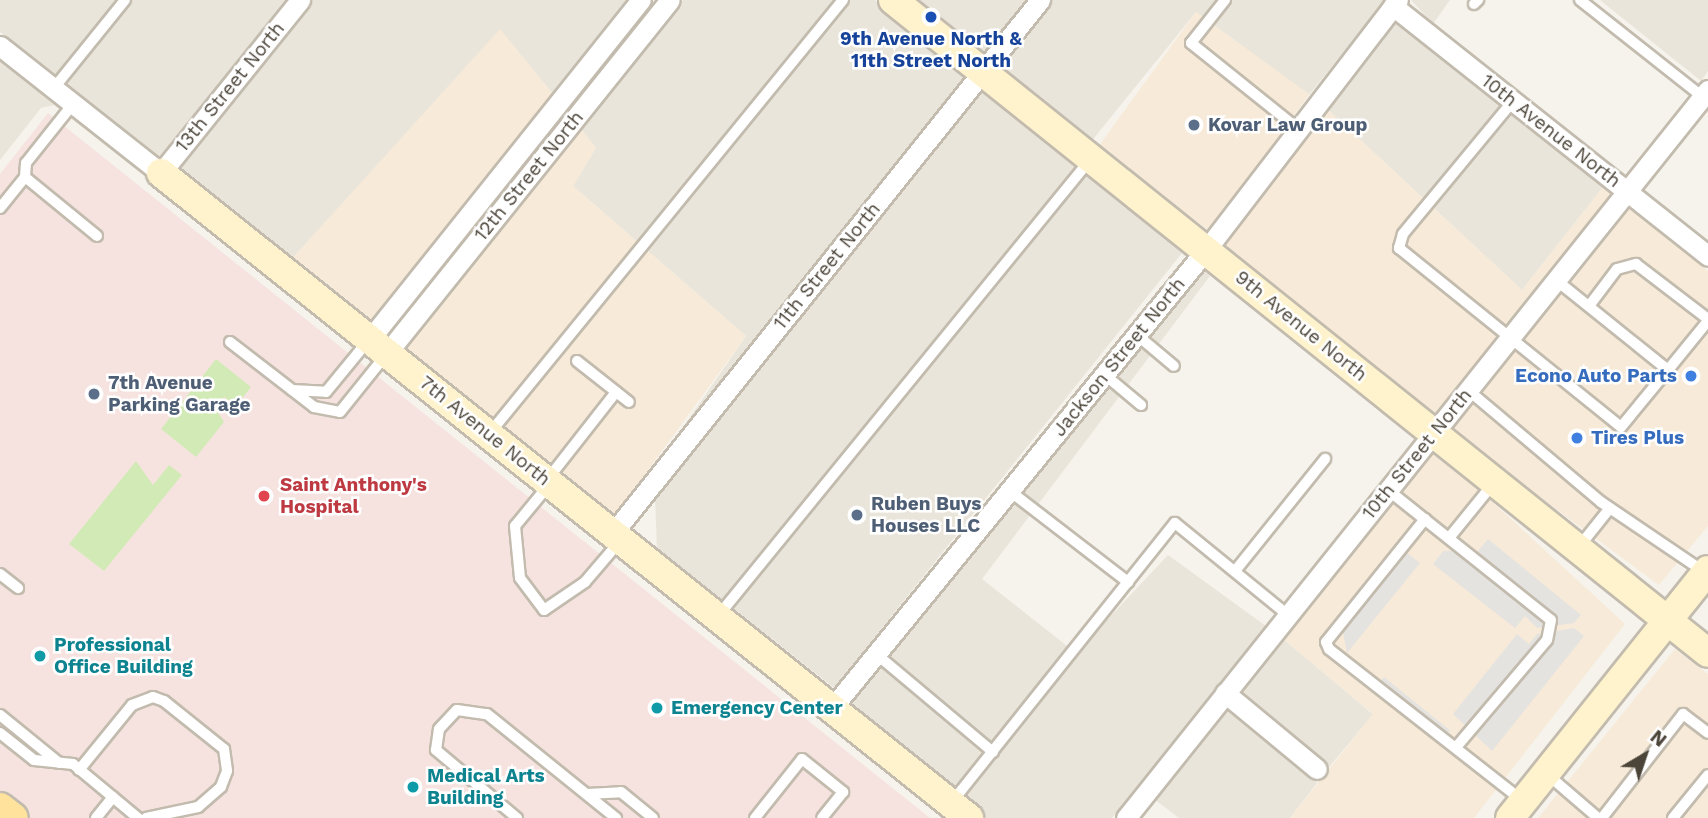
<!DOCTYPE html>
<style>
body{margin:0}
#map{position:relative;width:1708px;height:818px;overflow:hidden;background:#f6f3ec;font-family:"Work Sans",sans-serif}
div>[style]{position:absolute}
.residential>*{inset:0;background:#eae5da;transform-origin:0 0}
.commercial>*{inset:0;background:#f7ead8;transform-origin:0 0}
.medical>*{inset:0;background:#f6e3e0}
.green>*{inset:0;background:#d2eab5}
.parking>*{inset:0;background:#e5e3e0;transform-origin:0 0}
.roads{filter:drop-shadow(2px 0 #c2bbae) drop-shadow(-2px 0 #c2bbae) drop-shadow(0 2px #c2bbae) drop-shadow(0 -2px #c2bbae)}
.lane>*{height:10px;margin:-5px;padding:0 5px;transform-origin:5px;border-radius:5px;background:#fff}
.street>*{height:19px;margin:-9.5px;padding:0 9.5px;transform-origin:9.5px;border-radius:9.5px;background:#fff}
.secondary>*{height:28px;margin:-14px;padding:0 14px;transform-origin:14px;border-radius:14px;background:#fff3cd}
.primary>*{height:30px;margin:-15px;padding:0 15px;transform-origin:15px;border-radius:15px;background:#ffe39c}
.dots>*{width:19px;height:19px;translate:-50% -50%;box-sizing:border-box;border:4px solid #fff;border-radius:50%}
span{translate:-50% -50%;white-space:nowrap;text-align:center;line-height:1.15;-webkit-text-stroke:5px #fff;paint-order:stroke}
.transit-label{font-size:19px;color:#164399;font-weight:700}
.street-label{font-size:19px;color:#4b4439}
.service-label{font-size:19px;color:#4e5e75;font-weight:700}
.left{translate:0 -50%;text-align:left}
.shop-label{font-size:19px;color:#366cbe;font-weight:700}
.right{translate:-100% -50%;text-align:right}
.health-label{font-size:19px;color:#be3a42;font-weight:700}
.culture-label{font-size:19px;color:#0d838f;font-weight:700}
.north{position:absolute;left:1610px;top:720px;width:70px;height:70px;-webkit-text-stroke:5px #fff;paint-order:stroke;rotate:39deg;font-size:19px;font-weight:700;line-height:28px;text-align:center;color:#4b4439}
.north::after{content:'';display:block;margin:auto;width:24px;height:32px;background:#4b4439;clip-path:polygon(50% 0,100% 100%,50% 72%,0 100%)}
</style>
<div id="map">
<div class="residential">
<i style="clip-path:polygon(0 0,287px 0,160px 158px,0 32px)"></i>
<i style="clip-path:polygon(313px 0,628px 0,553px 94px,500px 30px,290px 261px,176px 171px)"></i>
<i style="clip-path:polygon(683px 0,875px 0,967px 74px,666px 452px,746px 336px,573px 186px,596px 148px,580px 128px)"></i>
<i style="clip-path:polygon(911px 0,1027px 0,982px 57px)"></i>
<i style="clip-path:polygon(1053px 0,1385px 0,1309px 95px,1196px 12px,1090px 143px,998px 69px)"></i>
<i style="clip-path:polygon(1411px 0,1450px 0,1433px 24px)"></i>
<i style="clip-path:polygon(1600px 0,1708px 0,1708px 71px,1701px 81px)"></i>
<i style="clip-path:polygon(1394px 21px,1603px 187px,1522px 290px,1325px 107px)"></i>
<i style="clip-path:polygon(0 61px,275px 278px,54px 105px,41px 108px,0 160px)"></i>
<i style="clip-path:polygon(983px 87px,1182px 253px,834px 688px,657px 548px,655px 497px)"></i>
<i style="clip-path:polygon(1198px 266px,1210px 276px,982px 579px,1076px 653px,1168px 555px,1266px 626px,1112px 818px,987px 818px,846px 705px)"></i>
<i style="left:1282px;top:638px;width:119px;height:68px;rotate:40deg"></i>
<i style="clip-path:polygon(1226px 709px,1317px 783px,1290px 818px,1179px 818px,1154px 799px)"></i>
</div>
<div class="commercial">
<i style="left:1196px;top:12px;width:140px;height:169px;rotate:36deg"></i>
<i style="clip-path:polygon(500px 29px,553px 94px,369px 324px,290px 261px)"></i>
<i style="clip-path:polygon(1325px 107px,1522px 290px,1603px 187px,1612px 194px,1433px 418px,1216px 244px)"></i>
<i style="clip-path:polygon(580px 128px,596px 148px,573px 186px,746px 336px,613px 518px,402px 350px)"></i>
<i style="clip-path:polygon(1628px 207px,1708px 271px,1708px 526px,1659px 585px,1449px 430px)"></i>
<i style="clip-path:polygon(1434px 448px,1625px 624px,1474px 818px,1290px 818px,1373px 714px,1282px 638px)"></i>
<i style="clip-path:polygon(1675px 649px,1708px 674px,1708px 818px,1538px 818px)"></i>
</div>
<div class="medical">
<i style="clip-path:polygon(48px 113px,930px 818px,0 818px,0 174px)"></i>
</div>
<div class="green">
<i style="clip-path:polygon(216px 359px,251px 387px,236px 406px,224px 397px,215px 408px,224px 422px,196px 457px,161px 429px)"></i>
<i style="clip-path:polygon(136px 461px,153px 485px,169px 465px,182px 475px,104px 571px,69px 544px)"></i>
</div>
<div class="parking">
<i style="clip-path:polygon(1488px 539px,1581px 615px,1574px 623px,1537px 628px,1525px 616px,1515px 628px,1433px 564px,1443px 551px,1478px 551px)"></i>
<i style="clip-path:polygon(1404px 551px,1420px 563px,1347px 653px,1342px 627px)"></i>
<i style="clip-path:polygon(1574px 628px,1584px 636px,1492px 751px,1453px 714px,1517px 634px,1529px 644px,1537px 634px)"></i>
<i style="left:1384px;top:677px;width:85px;height:9px;rotate:39deg"></i>
</div>
<div class="roads">
<div class="lane">
<i style="left:1225px;top:0;width:55px;rotate:128.3deg"></i>
<i style="left:1191px;top:43px;width:134px;rotate:38.7deg"></i>
<i style="left:1580px;top:0;width:157px;rotate:38.3deg"></i>
<i style="left:1474px;top:4px;width:6px;rotate:-45deg"></i>
<i style="left:54px;top:88px;width:113px;rotate:-51.1deg"></i>
<i style="left:1513px;top:101px;width:173px;rotate:129.6deg"></i>
<i style="left:1403px;top:234px;width:15px;rotate:106deg"></i>
<i style="left:1399px;top:248px;width:285px;rotate:38.9deg"></i>
<i style="left:1621px;top:427px;width:74px;rotate:-50.5deg"></i>
<i style="left:25px;top:177px;width:14px;rotate:-86deg"></i>
<i style="left:26px;top:163px;width:75px;rotate:-51.5deg"></i>
<i style="left:0;top:208px;width:40px;rotate:-51deg"></i>
<i style="left:25px;top:177px;width:93px;rotate:39.3deg"></i>
<i style="left:1556px;top:280px;width:144px;rotate:38.8deg"></i>
<i style="left:1668px;top:370px;width:63px;rotate:-50.8deg"></i>
<i style="left:1589px;top:306px;width:46px;rotate:-52.9deg"></i>
<i style="left:1617px;top:269px;width:20px;rotate:-15deg"></i>
<i style="left:1636px;top:264px;width:91px;rotate:37.4deg"></i>
<i style="left:1137px;top:335px;width:48px;rotate:40deg"></i>
<i style="left:230px;top:342px;width:106px;rotate:37.7deg"></i>
<i style="left:314px;top:407px;width:26px;rotate:11deg"></i>
<i style="left:340px;top:412px;width:72px;rotate:-51.2deg"></i>
<i style="left:577px;top:361px;width:66px;rotate:38.3deg"></i>
<i style="left:1105px;top:375px;width:47px;rotate:39.8deg"></i>
<i style="left:292px;top:390px;width:34px;rotate:3deg"></i>
<i style="left:326px;top:392px;width:65px;rotate:-50.6deg"></i>
<i style="left:1468px;top:390px;width:174px;rotate:40.1deg"></i>
<i style="left:1601px;top:502px;width:123px;rotate:34.1deg"></i>
<i style="left:489px;top:434px;width:560px;rotate:-50.8deg"></i>
<i style="left:547px;top:480px;width:112px;rotate:-51.9deg"></i>
<i style="left:548px;top:486px;width:52px;rotate:129.5deg"></i>
<i style="left:515px;top:526px;width:52px;rotate:84.5deg"></i>
<i style="left:520px;top:578px;width:40px;rotate:53deg"></i>
<i style="left:544px;top:610px;width:50px;rotate:-34.3deg"></i>
<i style="left:585px;top:582px;width:54px;rotate:-49.5deg"></i>
<i style="left:1388px;top:490px;width:208px;rotate:38.6deg"></i>
<i style="left:1551px;top:620px;width:20px;rotate:101deg"></i>
<i style="left:1547px;top:640px;width:138px;rotate:130.3deg"></i>
<i style="left:1011px;top:492px;width:148px;rotate:37.6deg"></i>
<i style="left:1425px;top:519px;width:158px;rotate:128.8deg"></i>
<i style="left:1326px;top:642px;width:8px;rotate:67deg"></i>
<i style="left:1329px;top:649px;width:246px;rotate:38.1deg"></i>
<i style="left:1449px;top:538px;width:68px;rotate:-50.9deg"></i>
<i style="left:1578px;top:548px;width:51px;rotate:-51.3deg"></i>
<i style="left:1235px;top:571px;width:144px;rotate:-51.2deg"></i>
<i style="left:0;top:574px;width:23px;rotate:38deg"></i>
<i style="left:718px;top:616px;width:587px;rotate:-50.81deg"></i>
<i style="left:875px;top:653px;width:154px;rotate:40deg"></i>
<i style="left:0;top:715px;width:76px;rotate:39.1deg"></i>
<i style="left:0;top:733px;width:43px;rotate:38.5deg"></i>
<i style="left:34px;top:760px;width:39px;rotate:6deg"></i>
<i style="left:73px;top:764px;width:85px;rotate:39.7deg"></i>
<i style="left:79px;top:770px;width:84px;rotate:-50.8deg"></i>
<i style="left:132px;top:705px;width:22px;rotate:-21deg"></i>
<i style="left:153px;top:697px;width:12px;rotate:20deg"></i>
<i style="left:164px;top:701px;width:77px;rotate:38.7deg"></i>
<i style="left:224px;top:749px;width:22px;rotate:82deg"></i>
<i style="left:227px;top:771px;width:17px;rotate:111deg"></i>
<i style="left:221px;top:787px;width:30px;rotate:139deg"></i>
<i style="left:198px;top:807px;width:53px;rotate:168.1deg"></i>
<i style="left:1548px;top:775px;width:66px;rotate:40.7deg"></i>
<i style="left:587px;top:794px;width:34px;rotate:-3deg"></i>
<i style="left:621px;top:792px;width:41px;rotate:39.1deg"></i>
<i style="left:952px;top:802px;width:357px;rotate:-51.4deg"></i>
<i style="left:1175px;top:523px;width:146px;rotate:39.2deg"></i>
<i style="left:96px;top:818px;width:27px;rotate:-51deg"></i>
<i style="left:517px;top:818px;width:106px;rotate:-140deg"></i>
<i style="left:436px;top:750px;width:21px;rotate:-82deg"></i>
<i style="left:439px;top:729px;width:26px;rotate:-47deg"></i>
<i style="left:457px;top:710px;width:30px;rotate:8deg"></i>
<i style="left:487px;top:714px;width:166px;rotate:38.9deg"></i>
<i style="left:755px;top:818px;width:75px;rotate:-51.5deg"></i>
<i style="left:802px;top:759px;width:53px;rotate:38.8deg"></i>
<i style="left:843px;top:792px;width:33px;rotate:129deg"></i>
<i style="left:1602px;top:818px;width:132px;rotate:-52.1deg"></i>
<i style="left:1683px;top:714px;width:31px;rotate:37deg"></i>
<i style="left:1673px;top:818px;width:55px;rotate:-50.9deg"></i>
</div>
<div class="street">
<i style="left:1393px;top:6px;width:402px;rotate:38.4deg"></i>
<i style="left:0;top:46px;width:205px;rotate:38.3deg"></i>
<i style="left:161px;top:173px;width:222px;rotate:-51.2deg"></i>
<i style="left:370px;top:339px;width:434px;rotate:-51.4deg"></i>
<i style="left:387px;top:353px;width:452px;rotate:-51.3deg"></i>
<i style="left:613px;top:533px;width:683px;rotate:-51.3deg"></i>
<i style="left:1225px;top:693px;width:119px;rotate:39.6deg"></i>
<i style="left:832px;top:708px;width:591px;rotate:-50.77deg"></i>
<i style="left:1206px;top:250px;width:315px;rotate:-52.5deg"></i>
<i style="left:1126px;top:818px;width:932px;rotate:-51.36deg"></i>
</div>
<div class="secondary">
<i style="left:893px;top:0;width:1044px;rotate:38.7deg"></i>
<i style="left:161px;top:173px;width:1034px;rotate:38.6deg"></i>
<i style="left:1510px;top:818px;width:317px;rotate:-51.4deg"></i>
</div>
<div class="primary">
<i style="left:0;top:808px;width:16px;rotate:38deg"></i>
</div>
</div>
<div class="dots">
<i style="left:931px;top:17px;background:#1a4fb4"></i>
<i style="left:1194px;top:125px;background:#5c6f8a"></i>
<i style="left:1691px;top:376px;background:#3f7fe0"></i>
<i style="left:94px;top:394px;background:#5c6f8a"></i>
<i style="left:1577px;top:438px;background:#3f7fe0"></i>
<i style="left:264px;top:496px;background:#e0444e"></i>
<i style="left:857px;top:515px;background:#5c6f8a"></i>
<i style="left:40px;top:656px;background:#0f9aa8"></i>
<i style="left:657px;top:708px;background:#0f9aa8"></i>
<i style="left:413px;top:787px;background:#0f9aa8"></i>
</div>
<div class="transit-label">
<span style="left:931px;top:50px">9th Avenue North &amp;<br>11th Street North</span>
</div>
<div class="street-label">
<span style="left:230px;top:87px;rotate:-51deg">13th Street North</span>
<span style="left:1551px;top:131px;rotate:38deg">10th Avenue North</span>
<span style="left:529px;top:176px;rotate:-51deg">12th Street North</span>
<span style="left:827px;top:266px;rotate:-51deg">11th Street North</span>
<span style="left:1301px;top:326px;rotate:39deg">9th Avenue North</span>
<span style="left:1119px;top:357px;rotate:-51deg">Jackson Street North</span>
<span style="left:485px;top:431px;rotate:39deg">7th Avenue North</span>
<span style="left:1417px;top:454px;rotate:-51deg">10th Street North</span>
</div>
<div class="service-label">
<span class="left" style="left:1208px;top:125px">Kovar Law Group</span>
<span class="left" style="left:108px;top:394px">7th Avenue<br>Parking Garage</span>
<span class="left" style="left:871px;top:515px">Ruben Buys<br>Houses LLC</span>
</div>
<div class="shop-label">
<span class="right" style="left:1677px;top:376px">Econo Auto Parts</span>
<span class="left" style="left:1591px;top:438px">Tires Plus</span>
</div>
<div class="health-label">
<span class="left" style="left:280px;top:496px">Saint Anthony's<br>Hospital</span>
</div>
<div class="culture-label">
<span class="left" style="left:54px;top:656px">Professional<br>Office Building</span>
<span class="left" style="left:671px;top:708px">Emergency Center</span>
<span class="left" style="left:427px;top:787px">Medical Arts<br>Building</span>
</div>
<div class="north">N</div>
</div>
